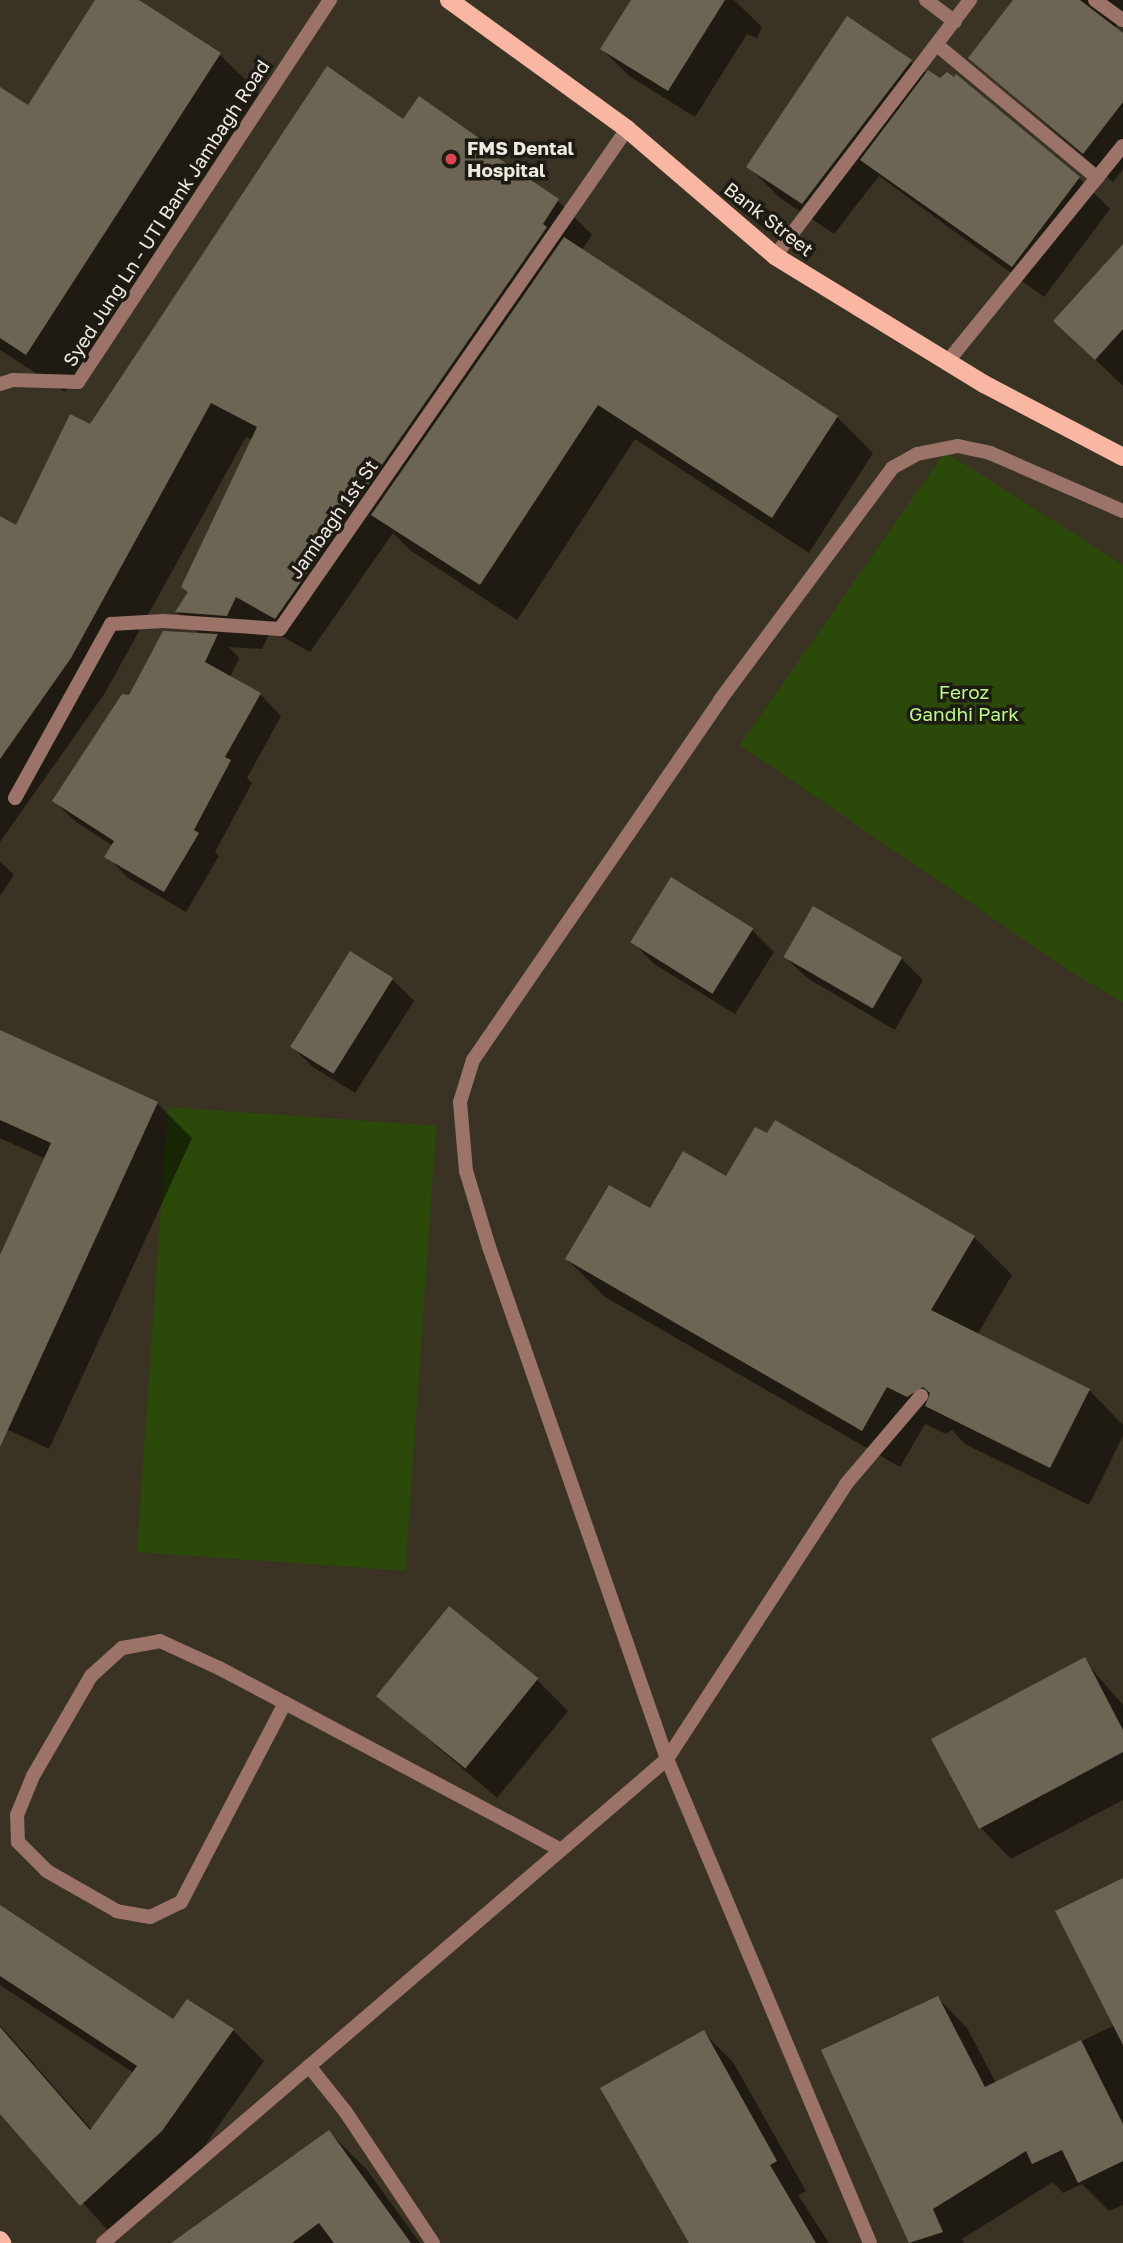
<!DOCTYPE html>
<style>
body{margin:0}
#map{position:relative;width:1123px;height:2243px;overflow:hidden;background:#3a3324;font-family:"Golos Text",sans-serif}
div>[style]{position:absolute}
.green>*{inset:0;background:#2b4a0a;transform-origin:0 0}
.shadow>*{inset:0;background:#0007}
.building>*{inset:0;background:#6c6554;transform-origin:0 0}
.lane>*{height:14px;margin:-7px;padding:0 7px;transform-origin:7px;border-radius:7px;background:#9c7368}
.street>*{height:14px;margin:-7px;padding:0 7px;transform-origin:7px;border-radius:7px;background:#9c7368}
.primary>*{height:18px;margin:-9px;padding:0 9px;transform-origin:9px;border-radius:9px;background:#f9b6a3}
.dots>*{width:19px;height:19px;translate:-50% -50%;box-sizing:border-box;border:4px solid #1e1b14;border-radius:50%}
span{translate:-50% -50%;white-space:nowrap;text-align:center;line-height:1.15;-webkit-text-stroke:7px #1e1b14;paint-order:stroke}
.poi-label{font-size:19px;color:#eeeae0;font-weight:700}
.left{translate:0 -50%;text-align:left}
.street-label{font-size:19px;color:#eeeae0}
.park-label{font-size:19px;color:#bbf88b}
</style>
<div id="map">
<div class="green">
<i style="clip-path:polygon(945px 452px,1123px 565px,1123px 1002px,1073px 973px,740px 745px)"></i>
<i style="left:168px;top:1107px;width:269px;height:446px;rotate:4deg"></i>
</div>
<div class="shadow">
<i style="clip-path:polygon(97px 0,135px 0,219px 54px,259px 93px,65px 392px,0 350px,0 89px,28px 107px)"></i>
<i style="clip-path:polygon(633px 0,734px 0,762px 27px,757px 38px,747px 34px,695px 117px,629px 76px,602px 49px)"></i>
<i style="clip-path:polygon(1015px 0,1123px 0,1123px 20px,1114px 28px,1123px 35px,1123px 169px,1113px 182px,970px 58px)"></i>
<i style="clip-path:polygon(848px 19px,1079px 178px,1110px 209px,1044px 297px,879px 176px,834px 234px,780px 198px,748px 166px)"></i>
<i style="clip-path:polygon(403px 121px,485px 145px,507px 166px,558px 201px,592px 235px,581px 251px,837px 417px,873px 453px,809px 553px,635px 439px,517px 620px,410px 550px,393px 533px,310px 652px,271px 630px,262px 649px,229px 647px,239px 658px,230px 677px,260px 694px,281px 716px,247px 778px,252px 783px,215px 852px,219px 856px,186px 912px,128px 878px,107px 856px,113px 846px,76px 822px,54px 801px,130px 697px,200px 635px,177px 612px,189px 593px,183px 587px,253px 440px,246px 437px,105px 693px,0 842px,0 518px,17px 527px,91px 426px)"></i>
<i style="clip-path:polygon(1123px 246px,1123px 386px,1055px 321px)"></i>
<i style="clip-path:polygon(0 861px,14px 875px,0 896px)"></i>
<i style="clip-path:polygon(752px 930px,774px 952px,735px 1014px,654px 964px,633px 942px)"></i>
<i style="clip-path:polygon(351px 953px,392px 979px,414px 1001px,355px 1093px,313px 1067px,291px 1046px)"></i>
<i style="clip-path:polygon(785px 957px,902px 959px,923px 980px,895px 1030px,807px 978px)"></i>
<i style="clip-path:polygon(0 1031px,157px 1103px,192px 1138px,49px 1449px,0 1426px,0 1260px,46px 1159px,0 1138px)"></i>
<i style="clip-path:polygon(726px 1178px,974px 1237px,1012px 1275px,977px 1335px,1089px 1390px,1123px 1425px,1123px 1436px,1089px 1505px,965px 1444px,952px 1430px,946px 1434px,925px 1424px,900px 1467px,605px 1297px,567px 1259px,650px 1211px)"></i>
<i style="clip-path:polygon(1084px 1660px,1123px 1705px,1123px 1800px,1011px 1859px,980px 1827px)"></i>
<i style="clip-path:polygon(537px 1680px,568px 1711px,497px 1798px,378px 1696px)"></i>
<i style="clip-path:polygon(1123px 1880px,1123px 2205px,1109px 2211px,1082px 2184px,1063px 2193px,1053px 2182px,962px 2239px,964px 2243px,911px 2243px,824px 2051px,938px 1998px,967px 2028px,996px 2083px,1115px 2025px)"></i>
<i style="clip-path:polygon(0 1907px,173px 2021px,233px 2030px,264px 2061px,193px 2162px,113px 2236px,0 2111px,0 2025px,92px 2130px,134px 2073px,0 1985px)"></i>
<i style="clip-path:polygon(703px 2032px,733px 2062px,806px 2191px,798px 2195px,829px 2243px,690px 2243px)"></i>
<i style="clip-path:polygon(329px 2132px,367px 2170px,420px 2243px,190px 2243px)"></i>
</div>
<div class="building">
<i style="clip-path:polygon(95px 0,139px 0,221px 53px,26px 355px,0 338px,0 87px,28px 105px)"></i>
<i style="clip-path:polygon(631px 0,725px 0,668px 91px,600px 49px)"></i>
<i style="clip-path:polygon(1013px 0,1080px 0,1123px 33px,1123px 102px,1083px 154px,968px 58px)"></i>
<i style="clip-path:polygon(847px 16px,912px 60px,802px 204px,746px 167px)"></i>
<i style="clip-path:polygon(327px 66px,403px 119px,419px 96px,486px 143px,483px 148px,559px 199px,543px 224px,547px 227px,275px 619px,236px 597px,227px 616px,175px 612px,188px 592px,181px 587px,257px 427px,211px 403px,71px 658px,0 759px,0 516px,16px 525px,70px 414px,90px 424px)"></i>
<i style="clip-path:polygon(928px 70px,940px 78px,947px 72px,954px 77px,956px 74px,1080px 177px,1012px 267px,860px 160px)"></i>
<i style="clip-path:polygon(564px 237px,838px 416px,772px 518px,598px 405px,480px 585px,371px 515px)"></i>
<i style="clip-path:polygon(1123px 244px,1123px 329px,1095px 360px,1053px 321px)"></i>
<i style="clip-path:polygon(163px 631px,218px 634px,205px 662px,261px 693px,225px 757px,231px 760px,194px 830px,199px 833px,164px 892px,104px 857px,114px 841px,52px 801px,122px 694px,129px 695px)"></i>
<i style="left:671px;top:877px;width:97px;height:77px;rotate:32deg"></i>
<i style="left:813px;top:906px;width:103px;height:59px;rotate:30deg"></i>
<i style="left:350px;top:951px;width:51px;height:113px;rotate:32deg"></i>
<i style="clip-path:polygon(0 1030px,158px 1102px,0 1447px,0 1255px,51px 1143px,0 1120px)"></i>
<i style="clip-path:polygon(775px 1120px,975px 1236px,931px 1310px,1090px 1389px,1050px 1468px,925px 1406px,930px 1393px,923px 1387px,907px 1397px,887px 1387px,862px 1431px,565px 1259px,609px 1185px,650px 1208px,683px 1151px,726px 1176px,755px 1127px,767px 1133px)"></i>
<i style="left:449px;top:1606px;width:115px;height:116px;rotate:39deg"></i>
<i style="clip-path:polygon(1085px 1657px,1123px 1730px,1123px 1752px,979px 1829px,931px 1739px)"></i>
<i style="clip-path:polygon(1123px 1878px,1123px 2045px,1055px 1911px)"></i>
<i style="clip-path:polygon(0 1905px,173px 2019px,187px 1999px,234px 2029px,162px 2131px,80px 2206px,0 2114px,0 2027px,90px 2130px,137px 2066px,0 1976px)"></i>
<i style="clip-path:polygon(938px 1996px,985px 2087px,1081px 2040px,1123px 2124px,1123px 2161px,1078px 2183px,1062px 2150px,1032px 2164px,1026px 2151px,933px 2209px,943px 2232px,909px 2243px,821px 2050px)"></i>
<i style="clip-path:polygon(704px 2030px,777px 2161px,770px 2165px,816px 2243px,689px 2243px,600px 2088px)"></i>
<i style="clip-path:polygon(329px 2130px,411px 2243px,334px 2243px,319px 2223px,292px 2243px,171px 2243px)"></i>
</div>
<div class="lane">
<i style="left:667px;top:1759px;width:328px;rotate:-56.9deg"></i>
<i style="left:846px;top:1484px;width:116px;rotate:-49.6deg"></i>
<i style="left:309px;top:2066px;width:58px;rotate:51.3deg"></i>
<i style="left:345px;top:2111px;width:159px;rotate:56.3deg"></i>
</div>
<div class="street">
<i style="left:926px;top:0;width:36px;rotate:37deg"></i>
<i style="left:1095px;top:0;width:34px;rotate:36deg"></i>
<i style="left:937px;top:45px;width:208px;rotate:39.7deg"></i>
<i style="left:775px;top:256px;width:322px;rotate:-52.7deg"></i>
<i style="left:948px;top:361px;width:277px;rotate:-50.9deg"></i>
<i style="left:0;top:384px;width:14px;rotate:-17deg"></i>
<i style="left:13px;top:380px;width:65px;rotate:1.8deg"></i>
<i style="left:78px;top:382px;width:458px;rotate:-56.6deg"></i>
<i style="left:15px;top:798px;width:199px;rotate:-61.1deg"></i>
<i style="left:111px;top:624px;width:52px;rotate:-3.3deg"></i>
<i style="left:163px;top:621px;width:117px;rotate:3.9deg"></i>
<i style="left:280px;top:629px;width:609px;rotate:-55.24deg"></i>
<i style="left:285px;top:1703px;width:225px;rotate:117.6deg"></i>
<i style="left:181px;top:1902px;width:34px;rotate:154deg"></i>
<i style="left:150px;top:1917px;width:34px;rotate:-170deg"></i>
<i style="left:117px;top:1911px;width:81px;rotate:-150.3deg"></i>
<i style="left:47px;top:1871px;width:41px;rotate:-135deg"></i>
<i style="left:18px;top:1842px;width:27px;rotate:-92deg"></i>
<i style="left:17px;top:1815px;width:42px;rotate:-67.7deg"></i>
<i style="left:33px;top:1776px;width:116px;rotate:-59.9deg"></i>
<i style="left:91px;top:1676px;width:42px;rotate:-42.1deg"></i>
<i style="left:122px;top:1648px;width:39px;rotate:-10deg"></i>
<i style="left:160px;top:1641px;width:65px;rotate:24.6deg"></i>
<i style="left:219px;top:1668px;width:75px;rotate:27.9deg"></i>
<i style="left:285px;top:1703px;width:254px;rotate:28deg"></i>
<i style="left:509px;top:1822px;width:59px;rotate:28.3deg"></i>
<i style="left:103px;top:2243px;width:743px;rotate:-40.63deg"></i>
<i style="left:870px;top:2243px;width:525px;rotate:-112.75deg"></i>
<i style="left:667px;top:1759px;width:542px;rotate:-109.17deg"></i>
<i style="left:489px;top:1247px;width:79px;rotate:-106.8deg"></i>
<i style="left:466px;top:1171px;width:69px;rotate:-95deg"></i>
<i style="left:460px;top:1102px;width:44px;rotate:-72.8deg"></i>
<i style="left:473px;top:1060px;width:437px;rotate:-55.5deg"></i>
<i style="left:720px;top:700px;width:289px;rotate:-53.4deg"></i>
<i style="left:892px;top:468px;width:29px;rotate:-29deg"></i>
<i style="left:917px;top:454px;width:42px;rotate:-11deg"></i>
<i style="left:958px;top:446px;width:33px;rotate:12deg"></i>
<i style="left:990px;top:453px;width:145px;rotate:23.6deg"></i>
</div>
<div class="primary">
<i style="left:449px;top:0;width:220px;rotate:35.9deg"></i>
<i style="left:627px;top:129px;width:195px;rotate:40.6deg"></i>
<i style="left:775px;top:256px;width:245px;rotate:31.5deg"></i>
<i style="left:984px;top:384px;width:157px;rotate:27.7deg"></i>
<i style="left:0;top:2240px;width:4px;rotate:56deg"></i>
</div>
<div class="dots">
<i style="left:451px;top:159px;background:#e0444e"></i>
</div>
<div class="poi-label">
<span class="left" style="left:467px;top:159px">FMS Dental<br>Hospital</span>
</div>
<div class="street-label">
<span style="left:166px;top:213px;rotate:-57deg">Syed Jung Ln - UTI Bank Jambagh Road</span>
<span style="left:769px;top:219px;rotate:38deg">Bank Street</span>
<span style="left:333px;top:519px;rotate:-55deg">Jambagh 1st St</span>
</div>
<div class="park-label">
<span style="left:964px;top:703px">Feroz<br>Gandhi Park</span>
</div>
</div>
